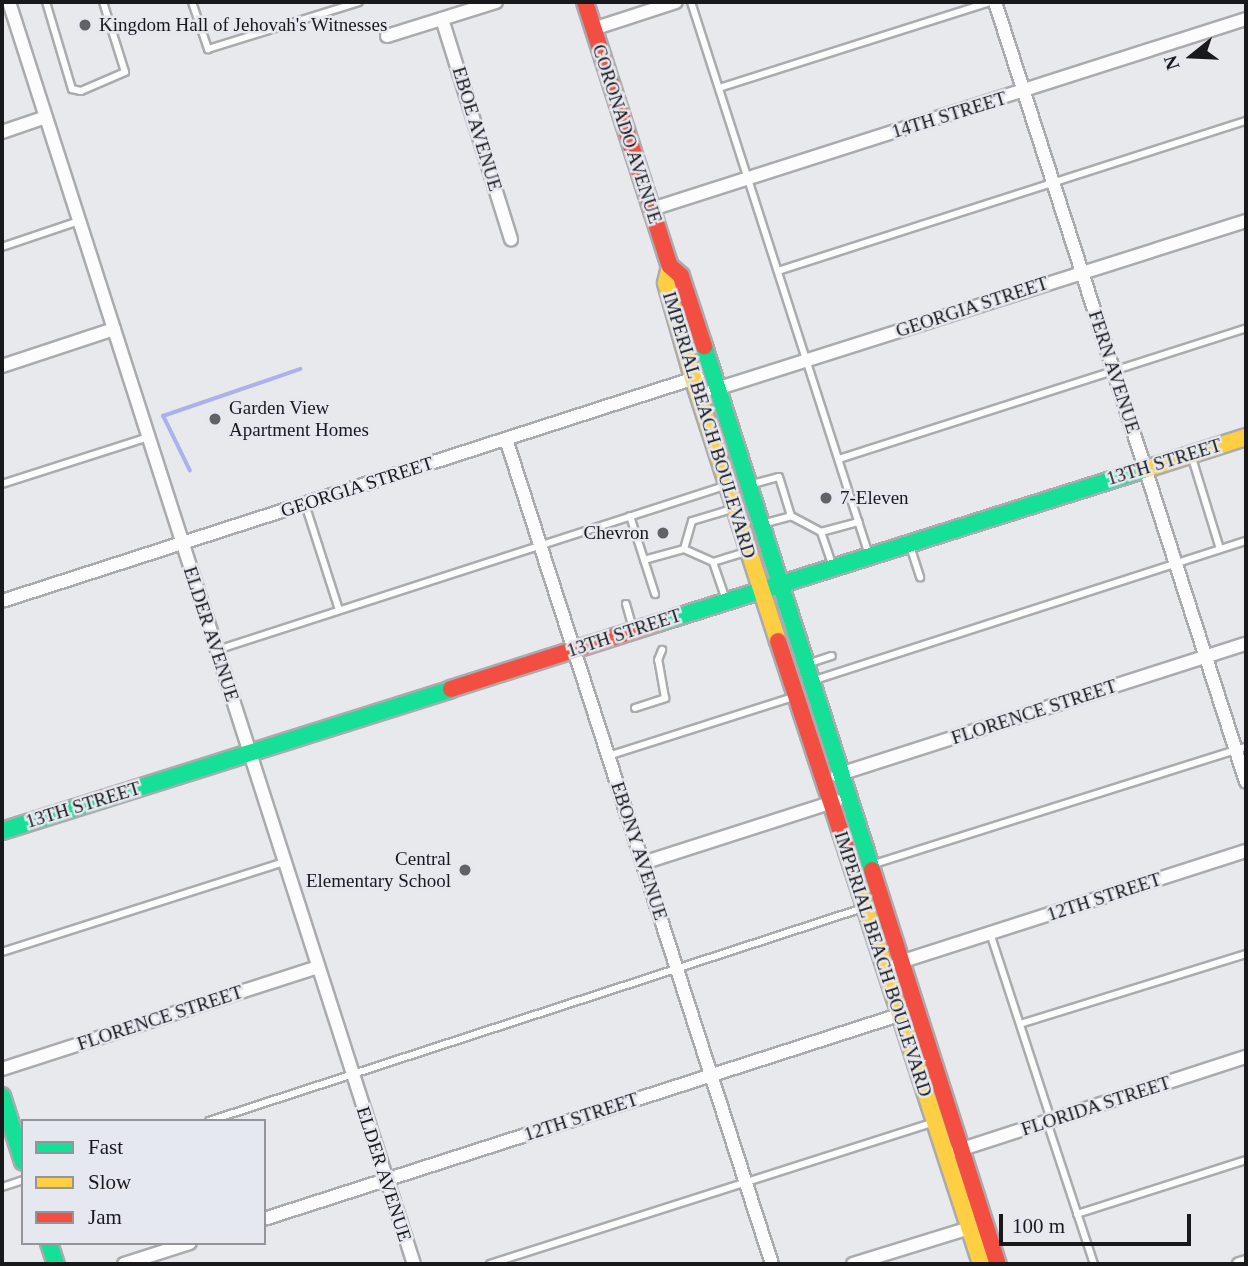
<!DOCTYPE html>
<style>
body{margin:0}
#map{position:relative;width:1248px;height:1266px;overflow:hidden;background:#e8e9ed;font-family:Georgia,serif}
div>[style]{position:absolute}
.stream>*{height:3.5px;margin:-1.75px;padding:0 1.75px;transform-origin:1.75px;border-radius:1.75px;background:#acb1eb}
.roads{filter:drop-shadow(2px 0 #aaabae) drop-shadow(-2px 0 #aaabae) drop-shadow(0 2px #aaabae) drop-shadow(0 -2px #aaabae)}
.lane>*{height:6px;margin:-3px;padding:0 3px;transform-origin:3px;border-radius:3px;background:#fcfcfc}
.street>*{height:12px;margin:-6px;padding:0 6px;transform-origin:6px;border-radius:6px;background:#fcfcfc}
.fast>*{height:16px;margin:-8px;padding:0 8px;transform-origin:8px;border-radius:8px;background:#16e098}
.slow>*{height:16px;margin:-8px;padding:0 8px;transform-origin:8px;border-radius:8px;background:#ffcf43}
.jam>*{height:16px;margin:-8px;padding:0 8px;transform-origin:8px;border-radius:8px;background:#f24e42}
.dots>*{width:19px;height:19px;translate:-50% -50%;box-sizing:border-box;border:4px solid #e6e8ef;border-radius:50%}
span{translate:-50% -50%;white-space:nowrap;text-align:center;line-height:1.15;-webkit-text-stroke:5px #e6e8ef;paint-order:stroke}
.poi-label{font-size:19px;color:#19191c}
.left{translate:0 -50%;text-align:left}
.right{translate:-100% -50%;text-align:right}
.street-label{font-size:19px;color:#19191c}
.frame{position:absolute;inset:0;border:4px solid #19191c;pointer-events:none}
.legend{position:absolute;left:21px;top:1119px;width:245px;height:126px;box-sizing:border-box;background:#e6e8ef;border:2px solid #94959b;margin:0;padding:9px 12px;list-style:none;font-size:21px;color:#19191c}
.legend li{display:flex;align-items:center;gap:14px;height:35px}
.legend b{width:35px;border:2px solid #94959b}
.north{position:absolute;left:1157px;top:21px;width:70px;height:70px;-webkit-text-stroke:5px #e6e8ef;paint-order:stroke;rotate:252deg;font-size:19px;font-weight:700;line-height:28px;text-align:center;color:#19191c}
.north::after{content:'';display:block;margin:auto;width:24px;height:32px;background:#19191c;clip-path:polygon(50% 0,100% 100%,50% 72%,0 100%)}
.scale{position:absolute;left:999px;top:1214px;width:192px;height:32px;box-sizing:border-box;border:4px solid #19191c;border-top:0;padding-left:9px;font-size:21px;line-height:24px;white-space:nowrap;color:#19191c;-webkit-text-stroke:5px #e6e8ef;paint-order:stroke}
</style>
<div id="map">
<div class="stream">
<i style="left:190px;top:471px;width:61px;rotate:-116.1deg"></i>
<i style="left:163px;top:416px;width:145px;rotate:-18.9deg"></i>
</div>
<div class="roads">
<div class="lane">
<i style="left:46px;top:2px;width:91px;rotate:73.4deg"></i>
<i style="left:72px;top:89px;width:9px;rotate:13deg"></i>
<i style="left:81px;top:91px;width:48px;rotate:-23.4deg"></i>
<i style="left:125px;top:72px;width:73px;rotate:-107.4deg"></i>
<i style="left:192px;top:2px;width:50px;rotate:71.2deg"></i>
<i style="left:208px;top:49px;width:158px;rotate:-17.3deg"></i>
<i style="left:691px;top:2px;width:581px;rotate:72.16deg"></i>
<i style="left:719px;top:88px;width:284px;rotate:-17.6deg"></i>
<i style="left:2px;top:247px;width:81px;rotate:-18.7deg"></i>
<i style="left:778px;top:271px;width:491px;rotate:-17.8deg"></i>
<i style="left:1192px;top:458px;width:95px;rotate:72.9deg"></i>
<i style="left:839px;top:459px;width:428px;rotate:-17.8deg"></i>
<i style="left:2px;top:484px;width:153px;rotate:-17.8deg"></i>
<i style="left:749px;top:485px;width:31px;rotate:-15deg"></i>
<i style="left:779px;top:477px;width:41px;rotate:72.9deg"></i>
<i style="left:305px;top:504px;width:111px;rotate:72.2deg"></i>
<i style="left:630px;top:516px;width:82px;rotate:72.2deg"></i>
<i style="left:762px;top:524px;width:30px;rotate:-15deg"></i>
<i style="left:791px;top:516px;width:34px;rotate:28deg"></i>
<i style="left:821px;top:532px;width:39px;rotate:-15deg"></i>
<i style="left:821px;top:532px;width:36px;rotate:71deg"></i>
<i style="left:910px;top:546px;width:33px;rotate:72deg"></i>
<i style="left:684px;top:549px;width:32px;rotate:24deg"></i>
<i style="left:713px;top:562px;width:34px;rotate:-17deg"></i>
<i style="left:644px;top:560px;width:41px;rotate:-15.4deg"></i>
<i style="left:684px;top:549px;width:29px;rotate:-74deg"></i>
<i style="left:692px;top:521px;width:42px;rotate:-16.7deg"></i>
<i style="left:713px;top:562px;width:40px;rotate:71.1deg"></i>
<i style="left:626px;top:604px;width:26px;rotate:74deg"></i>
<i style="left:217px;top:650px;width:533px;rotate:-17.92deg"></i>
<i style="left:807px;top:664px;width:26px;rotate:-18deg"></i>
<i style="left:815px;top:680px;width:453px;rotate:-17.9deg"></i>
<i style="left:635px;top:708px;width:32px;rotate:-18deg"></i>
<i style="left:665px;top:698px;width:39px;rotate:-100deg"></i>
<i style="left:658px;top:660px;width:11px;rotate:-68deg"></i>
<i style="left:608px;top:756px;width:194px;rotate:-17.7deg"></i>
<i style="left:871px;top:865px;width:393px;rotate:-17.5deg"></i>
<i style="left:990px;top:933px;width:197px;rotate:71.9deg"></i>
<i style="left:2px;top:952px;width:296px;rotate:-17.7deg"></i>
<i style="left:1020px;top:1024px;width:237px;rotate:-17.2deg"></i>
<i style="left:209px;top:1121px;width:688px;rotate:-18.04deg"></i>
<i style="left:1047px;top:1122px;width:150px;rotate:71.7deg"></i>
<i style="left:2px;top:1187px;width:22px;rotate:-18deg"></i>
<i style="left:1077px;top:1214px;width:177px;rotate:-17.7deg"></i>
<i style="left:490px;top:1264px;width:465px;rotate:-17.7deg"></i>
</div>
<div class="street">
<i style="left:9px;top:2px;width:1325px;rotate:72.21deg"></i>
<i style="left:995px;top:2px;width:819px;rotate:72.16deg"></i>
<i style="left:442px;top:19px;width:231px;rotate:72.6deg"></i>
<i style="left:593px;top:29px;width:87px;rotate:-18deg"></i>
<i style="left:387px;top:36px;width:114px;rotate:-17.3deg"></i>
<i style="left:2px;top:132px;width:46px;rotate:-18.8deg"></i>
<i style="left:652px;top:209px;width:624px;rotate:-17.74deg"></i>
<i style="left:2px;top:366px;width:118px;rotate:-18.3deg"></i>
<i style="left:713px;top:390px;width:559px;rotate:-17.59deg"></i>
<i style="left:506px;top:439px;width:867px;rotate:72.13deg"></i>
<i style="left:2px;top:601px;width:731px;rotate:-17.84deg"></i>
<i style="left:837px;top:775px;width:429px;rotate:-17.8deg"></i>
<i style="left:643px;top:863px;width:203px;rotate:-17.8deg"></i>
<i style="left:897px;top:963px;width:367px;rotate:-17.8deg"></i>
<i style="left:2px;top:1069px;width:332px;rotate:-17.9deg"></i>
<i style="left:956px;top:1151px;width:305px;rotate:-18deg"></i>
<i style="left:264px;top:1219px;width:667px;rotate:-17.81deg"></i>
<i style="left:124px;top:1264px;width:69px;rotate:-17.7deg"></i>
<i style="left:853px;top:1264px;width:121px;rotate:-17.2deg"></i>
<i style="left:1239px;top:1264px;width:7px;rotate:-16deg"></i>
</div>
<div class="fast">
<i style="left:704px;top:346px;width:550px;rotate:72.22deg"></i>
<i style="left:658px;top:623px;width:509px;rotate:-17.51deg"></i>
<i style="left:2px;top:831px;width:471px;rotate:-17.5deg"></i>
<i style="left:2px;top:1096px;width:69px;rotate:72.3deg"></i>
<i style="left:49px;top:1243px;width:22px;rotate:72deg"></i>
</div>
<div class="slow">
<i style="left:670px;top:266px;width:17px;rotate:103deg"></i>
<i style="left:666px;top:283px;width:99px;rotate:74.1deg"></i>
<i style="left:693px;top:378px;width:276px;rotate:72.1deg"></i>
<i style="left:1143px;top:470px;width:108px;rotate:-17.8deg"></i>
<i style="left:847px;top:851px;width:434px;rotate:72deg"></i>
</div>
<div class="jam">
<i style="left:585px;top:2px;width:277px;rotate:72.2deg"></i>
<i style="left:670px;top:266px;width:15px;rotate:42deg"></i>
<i style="left:681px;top:276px;width:74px;rotate:71.8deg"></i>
<i style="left:778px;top:641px;width:221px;rotate:71.8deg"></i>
<i style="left:451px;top:689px;width:217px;rotate:-17.7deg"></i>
<i style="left:872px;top:870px;width:414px;rotate:72.3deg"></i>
</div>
</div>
<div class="dots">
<i style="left:85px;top:25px;background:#616265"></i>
<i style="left:215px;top:419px;background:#616265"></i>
<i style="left:826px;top:498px;background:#616265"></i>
<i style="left:663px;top:533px;background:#616265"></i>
<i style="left:465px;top:870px;background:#616265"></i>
</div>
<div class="poi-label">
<span class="left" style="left:99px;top:25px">Kingdom Hall of Jehovah's Witnesses</span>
<span class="left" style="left:229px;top:419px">Garden View<br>Apartment Homes</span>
<span class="left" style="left:840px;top:498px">7-Eleven</span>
<span class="right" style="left:649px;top:533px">Chevron</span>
<span class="right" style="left:451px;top:870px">Central<br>Elementary School</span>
</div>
<div class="street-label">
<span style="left:949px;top:115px;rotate:-17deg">14TH STREET</span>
<span style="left:477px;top:129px;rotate:73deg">EBOE AVENUE</span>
<span style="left:627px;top:134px;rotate:72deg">CORONADO AVENUE</span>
<span style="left:972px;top:307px;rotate:-18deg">GEORGIA STREET</span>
<span style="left:1114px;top:372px;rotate:72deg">FERN AVENUE</span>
<span style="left:709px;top:425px;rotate:73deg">IMPERIAL BEACH BOULEVARD</span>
<span style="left:1164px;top:462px;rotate:-17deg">13TH STREET</span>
<span style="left:357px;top:487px;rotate:-18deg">GEORGIA STREET</span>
<span style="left:624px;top:633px;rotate:-18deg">13TH STREET</span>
<span style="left:211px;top:634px;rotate:72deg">ELDER AVENUE</span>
<span style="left:1034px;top:712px;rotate:-18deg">FLORENCE STREET</span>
<span style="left:83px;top:805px;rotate:-17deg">13TH STREET</span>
<span style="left:639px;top:851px;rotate:72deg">EBONY AVENUE</span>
<span style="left:1104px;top:897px;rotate:-18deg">12TH STREET</span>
<span style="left:883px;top:964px;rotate:72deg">IMPERIAL BEACH BOULEVARD</span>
<span style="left:160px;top:1018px;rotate:-18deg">FLORENCE STREET</span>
<span style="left:1096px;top:1106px;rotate:-18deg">FLORIDA STREET</span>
<span style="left:581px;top:1117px;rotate:-18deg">12TH STREET</span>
<span style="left:384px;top:1174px;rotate:72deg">ELDER AVENUE</span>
</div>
<div class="frame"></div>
<ul class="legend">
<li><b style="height:9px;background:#16e098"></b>Fast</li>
<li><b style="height:9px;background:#ffcf43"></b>Slow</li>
<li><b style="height:9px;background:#f24e42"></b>Jam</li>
</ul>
<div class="north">N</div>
<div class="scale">100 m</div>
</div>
